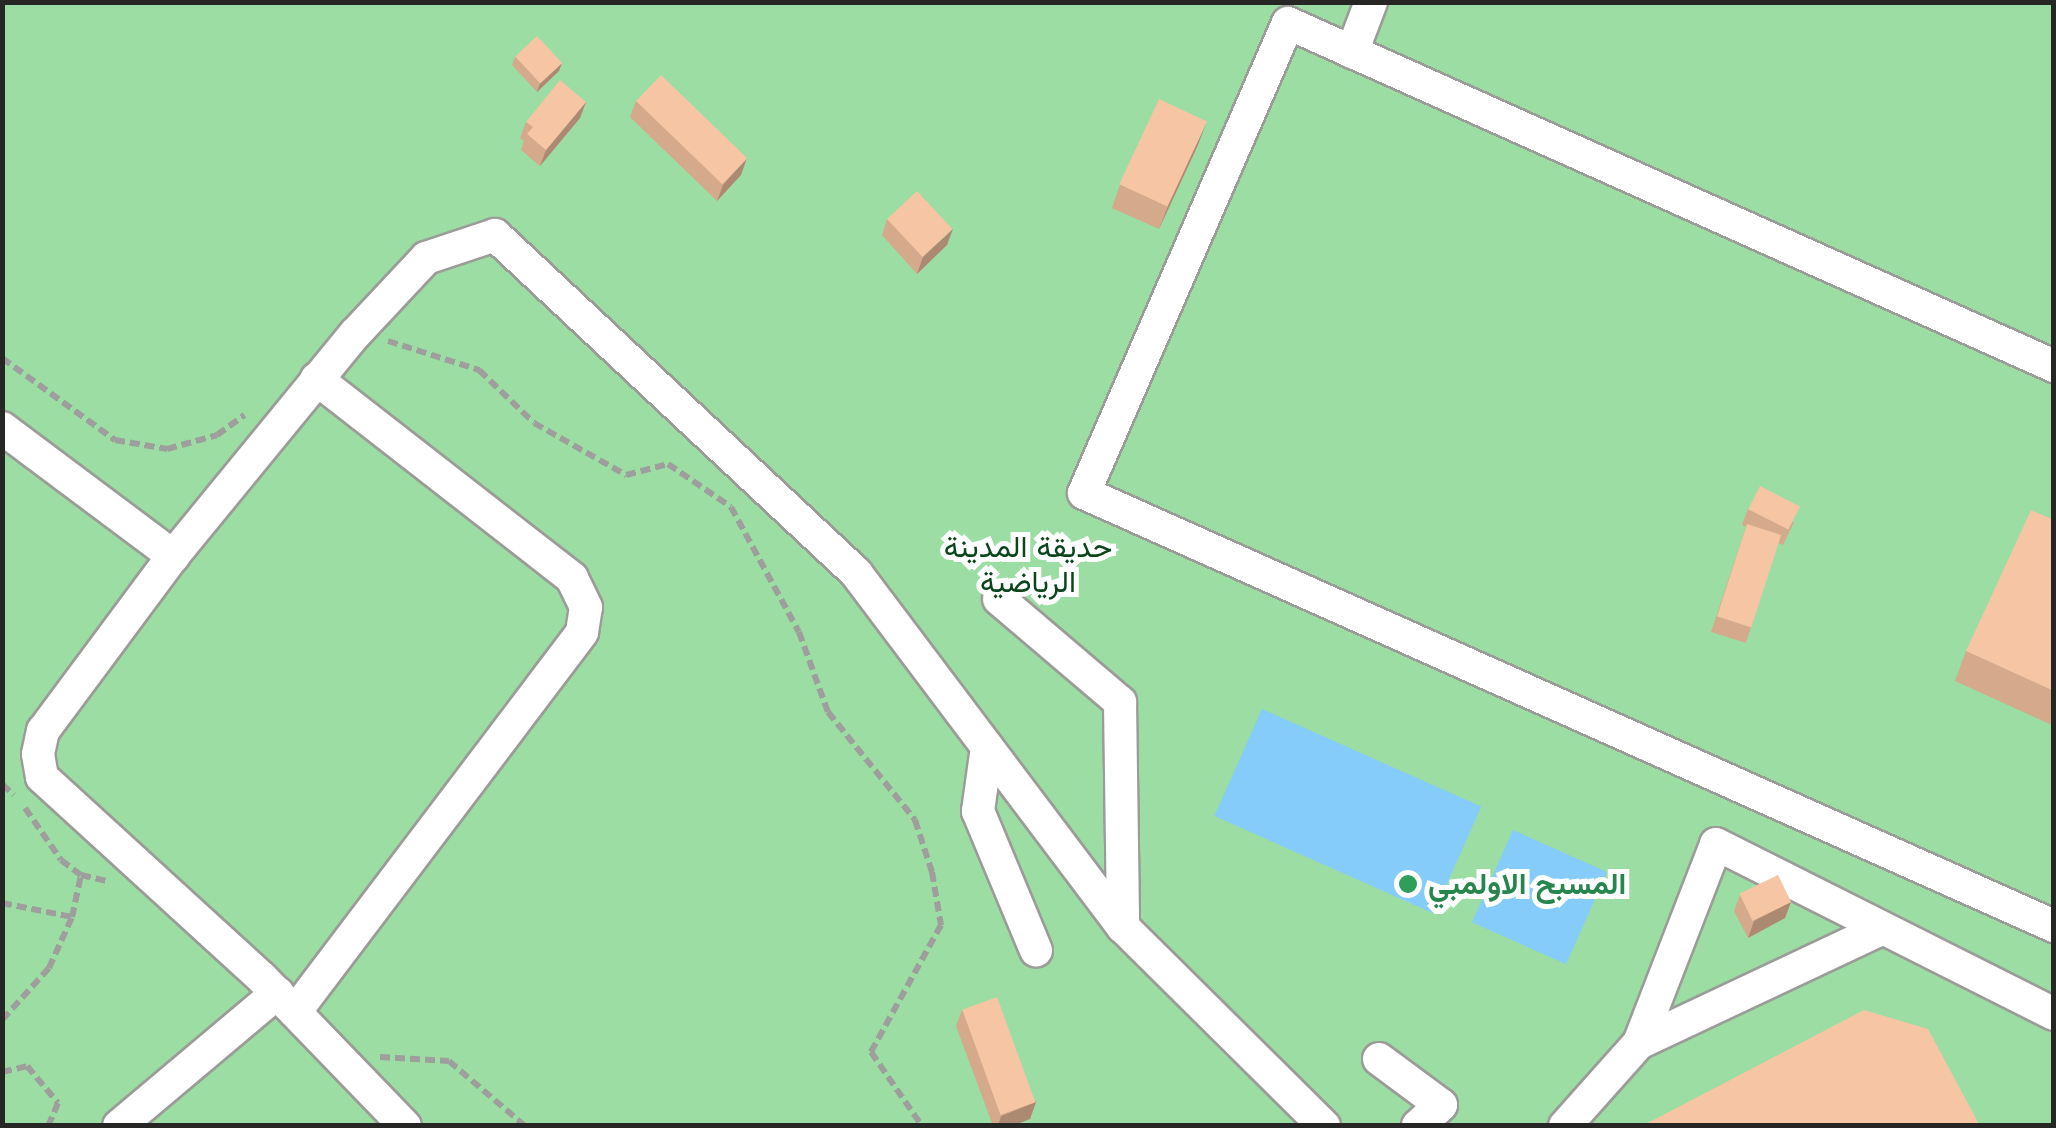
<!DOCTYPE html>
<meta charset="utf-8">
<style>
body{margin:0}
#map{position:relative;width:2056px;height:1128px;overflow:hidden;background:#f3f3ef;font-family:Jost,Vazirmatn,sans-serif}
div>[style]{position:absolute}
.green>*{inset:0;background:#9bdda3;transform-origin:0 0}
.water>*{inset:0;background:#85ccfa;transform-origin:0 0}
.path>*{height:6px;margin-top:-3px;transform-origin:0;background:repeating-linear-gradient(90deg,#9e9e9c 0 10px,transparent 0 15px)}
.roads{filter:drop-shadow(2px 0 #9b9b98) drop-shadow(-2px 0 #9b9b98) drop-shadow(0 2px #9b9b98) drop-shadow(0 -2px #9b9b98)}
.minor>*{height:32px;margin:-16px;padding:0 16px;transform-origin:16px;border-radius:16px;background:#fff}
.wall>*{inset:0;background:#d4a98c}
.shaded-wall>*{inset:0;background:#ac8a72}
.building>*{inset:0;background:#f6c5a3;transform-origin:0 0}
.dots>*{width:28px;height:28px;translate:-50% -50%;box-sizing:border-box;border:5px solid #fff;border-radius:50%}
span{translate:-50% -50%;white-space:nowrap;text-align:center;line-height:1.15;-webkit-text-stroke:10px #fff;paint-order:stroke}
.park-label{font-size:30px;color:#0b451b}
.leisure-label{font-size:30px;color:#27864d;font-weight:700}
.left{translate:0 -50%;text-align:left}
.frame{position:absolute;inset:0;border:5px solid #262625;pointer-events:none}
</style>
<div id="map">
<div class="green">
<i style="left:2px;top:3px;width:2051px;height:1122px"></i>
</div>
<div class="water">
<i style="left:1262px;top:709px;width:240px;height:117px;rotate:24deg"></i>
<i style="left:1513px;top:830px;width:103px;height:101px;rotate:24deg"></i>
</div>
<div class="path">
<i style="left:388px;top:341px;width:96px;rotate:17.7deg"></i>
<i style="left:479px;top:370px;width:76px;rotate:43.9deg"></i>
<i style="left:534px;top:423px;width:106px;rotate:29.5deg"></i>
<i style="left:626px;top:475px;width:43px;rotate:-14.7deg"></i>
<i style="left:668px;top:464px;width:76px;rotate:34.3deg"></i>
<i style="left:731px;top:507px;width:142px;rotate:61.5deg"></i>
<i style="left:799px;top:632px;width:85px;rotate:70.1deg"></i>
<i style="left:828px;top:712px;width:139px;rotate:51.1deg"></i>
<i style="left:915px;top:820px;width:55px;rotate:71.9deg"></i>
<i style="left:932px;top:872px;width:54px;rotate:80.4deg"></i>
<i style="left:941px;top:925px;width:145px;rotate:118.9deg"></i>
<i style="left:871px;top:1052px;width:90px;rotate:55.4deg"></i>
<i style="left:2px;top:358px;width:140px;rotate:36deg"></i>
<i style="left:115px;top:440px;width:53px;rotate:9.8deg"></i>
<i style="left:167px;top:449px;width:52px;rotate:-15.6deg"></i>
<i style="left:217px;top:435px;width:34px;rotate:-36deg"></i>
<i style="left:2px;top:784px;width:16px;rotate:43deg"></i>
<i style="left:25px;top:808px;width:63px;rotate:55.3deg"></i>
<i style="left:61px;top:860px;width:25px;rotate:37deg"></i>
<i style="left:2px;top:903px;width:71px;rotate:11.3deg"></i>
<i style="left:72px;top:917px;width:43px;rotate:-77.9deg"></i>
<i style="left:81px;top:875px;width:27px;rotate:13deg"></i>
<i style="left:2px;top:1020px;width:70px;rotate:-47.9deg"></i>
<i style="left:49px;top:968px;width:56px;rotate:-65.7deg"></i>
<i style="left:380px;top:1057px;width:69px;rotate:3.3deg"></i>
<i style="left:449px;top:1061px;width:100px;rotate:40.5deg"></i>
<i style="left:2px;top:1072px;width:26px;rotate:-13deg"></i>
<i style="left:27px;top:1066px;width:48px;rotate:50deg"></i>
<i style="left:58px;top:1103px;width:25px;rotate:113deg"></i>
</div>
<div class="roads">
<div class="minor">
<i style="left:1352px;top:52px;width:53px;rotate:-69.2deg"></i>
<i style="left:2054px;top:366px;width:839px;rotate:-155.88deg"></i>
<i style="left:1288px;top:23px;width:512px;rotate:113.46deg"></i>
<i style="left:1084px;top:493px;width:1062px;rotate:24.06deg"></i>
<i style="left:2px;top:428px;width:214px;rotate:36.8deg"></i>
<i style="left:999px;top:599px;width:159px;rotate:40.4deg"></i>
<i style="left:1120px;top:702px;width:225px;rotate:89.2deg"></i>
<i style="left:987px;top:747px;width:65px;rotate:98deg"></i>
<i style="left:978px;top:811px;width:151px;rotate:67.4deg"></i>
<i style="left:295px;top:1012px;width:476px;rotate:-52.9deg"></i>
<i style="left:582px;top:632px;width:25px;rotate:-81deg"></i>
<i style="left:586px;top:607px;width:32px;rotate:-116deg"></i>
<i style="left:572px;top:578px;width:324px;rotate:-142.1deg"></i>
<i style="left:1639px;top:1043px;width:213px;rotate:-68.8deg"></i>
<i style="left:1716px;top:844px;width:378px;rotate:26.7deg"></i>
<i style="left:1379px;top:1059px;width:77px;rotate:36.6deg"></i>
<i style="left:1441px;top:1105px;width:31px;rotate:138deg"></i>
<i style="left:119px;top:1126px;width:207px;rotate:-40.1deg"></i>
<i style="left:405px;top:1126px;width:206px;rotate:-134deg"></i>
<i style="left:262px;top:978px;width:298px;rotate:-137.6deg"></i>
<i style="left:42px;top:777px;width:23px;rotate:-100deg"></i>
<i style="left:38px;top:754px;width:24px;rotate:-78deg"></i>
<i style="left:43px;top:731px;width:218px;rotate:-53.4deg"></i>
<i style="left:173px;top:556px;width:287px;rotate:-50.7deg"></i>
<i style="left:355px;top:334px;width:104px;rotate:-46.9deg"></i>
<i style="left:426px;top:258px;width:73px;rotate:-18.4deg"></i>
<i style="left:495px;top:235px;width:495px;rotate:43.1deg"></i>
<i style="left:856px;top:573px;width:443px;rotate:53deg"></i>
<i style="left:1123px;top:927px;width:283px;rotate:44.7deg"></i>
<i style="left:1565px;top:1126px;width:111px;rotate:-48.3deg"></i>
<i style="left:1639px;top:1043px;width:268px;rotate:-25.2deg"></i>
</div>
</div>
<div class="wall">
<i style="clip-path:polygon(515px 57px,562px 63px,559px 71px,537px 92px,512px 65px)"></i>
<i style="clip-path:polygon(636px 101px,741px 175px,717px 201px,630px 117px)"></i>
<i style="clip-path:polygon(586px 102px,580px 118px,540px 166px,521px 150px,524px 141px,520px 138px,526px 122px)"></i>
<i style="clip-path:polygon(1198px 145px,1159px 229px,1112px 208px,1120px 184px)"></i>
<i style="clip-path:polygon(887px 219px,947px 245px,917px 274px,882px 235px)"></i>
<i style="clip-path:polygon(1748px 509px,1794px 522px,1783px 545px,1778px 543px,1746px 643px,1711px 632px,1746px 527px,1742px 525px)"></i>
<i style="clip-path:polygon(2054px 520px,2054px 726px,1955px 681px,1966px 651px)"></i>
<i style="clip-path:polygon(1740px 895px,1791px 902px,1785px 918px,1748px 938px,1734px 911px)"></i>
<i style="clip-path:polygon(962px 1010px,1036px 1102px,1030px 1119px,1012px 1126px,993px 1126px,956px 1026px)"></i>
</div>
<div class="shaded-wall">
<i style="clip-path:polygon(562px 63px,559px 71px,537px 92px,540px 83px)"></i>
<i style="clip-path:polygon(586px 102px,580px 118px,540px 166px,546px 150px)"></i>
<i style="clip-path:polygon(1207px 121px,1198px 145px,1159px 229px,1168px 206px)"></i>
<i style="clip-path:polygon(747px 158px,741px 175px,717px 201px,723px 185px)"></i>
<i style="clip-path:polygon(953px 229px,947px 245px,917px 274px,923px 257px)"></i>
<i style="clip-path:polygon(1791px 902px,1785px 918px,1748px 938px,1754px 921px)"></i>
<i style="clip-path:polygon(1036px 1102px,1030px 1119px,1012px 1126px,998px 1126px,1001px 1116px)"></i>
</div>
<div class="building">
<i style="left:537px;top:36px;width:37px;height:30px;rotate:47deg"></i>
<i style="left:661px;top:75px;width:120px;height:36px;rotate:44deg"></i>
<i style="clip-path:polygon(560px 80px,586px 102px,546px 150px,527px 134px,533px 127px,526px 122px)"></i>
<i style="left:1159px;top:99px;width:53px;height:94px;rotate:25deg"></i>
<i style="left:917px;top:191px;width:52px;height:41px;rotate:47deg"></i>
<i style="left:1760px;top:486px;width:45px;height:26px;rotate:27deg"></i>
<i style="clip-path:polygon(2031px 510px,2054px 520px,2054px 691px,1966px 651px)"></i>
<i style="left:1747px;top:524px;width:36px;height:97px;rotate:18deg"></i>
<i style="left:1778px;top:875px;width:30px;height:43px;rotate:64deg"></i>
<i style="left:997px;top:997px;width:112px;height:37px;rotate:70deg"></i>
<i style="clip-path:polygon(1864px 1010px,1928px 1029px,1980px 1126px,1642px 1126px)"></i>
</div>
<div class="dots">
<i style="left:1408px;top:884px;background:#2e9e5b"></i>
</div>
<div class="park-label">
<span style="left:1028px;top:564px">حديقة المدينة<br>الرياضية</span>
</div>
<div class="leisure-label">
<span class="left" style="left:1428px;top:884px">المسبح الاولمبي</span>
</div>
<div class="frame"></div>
</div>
